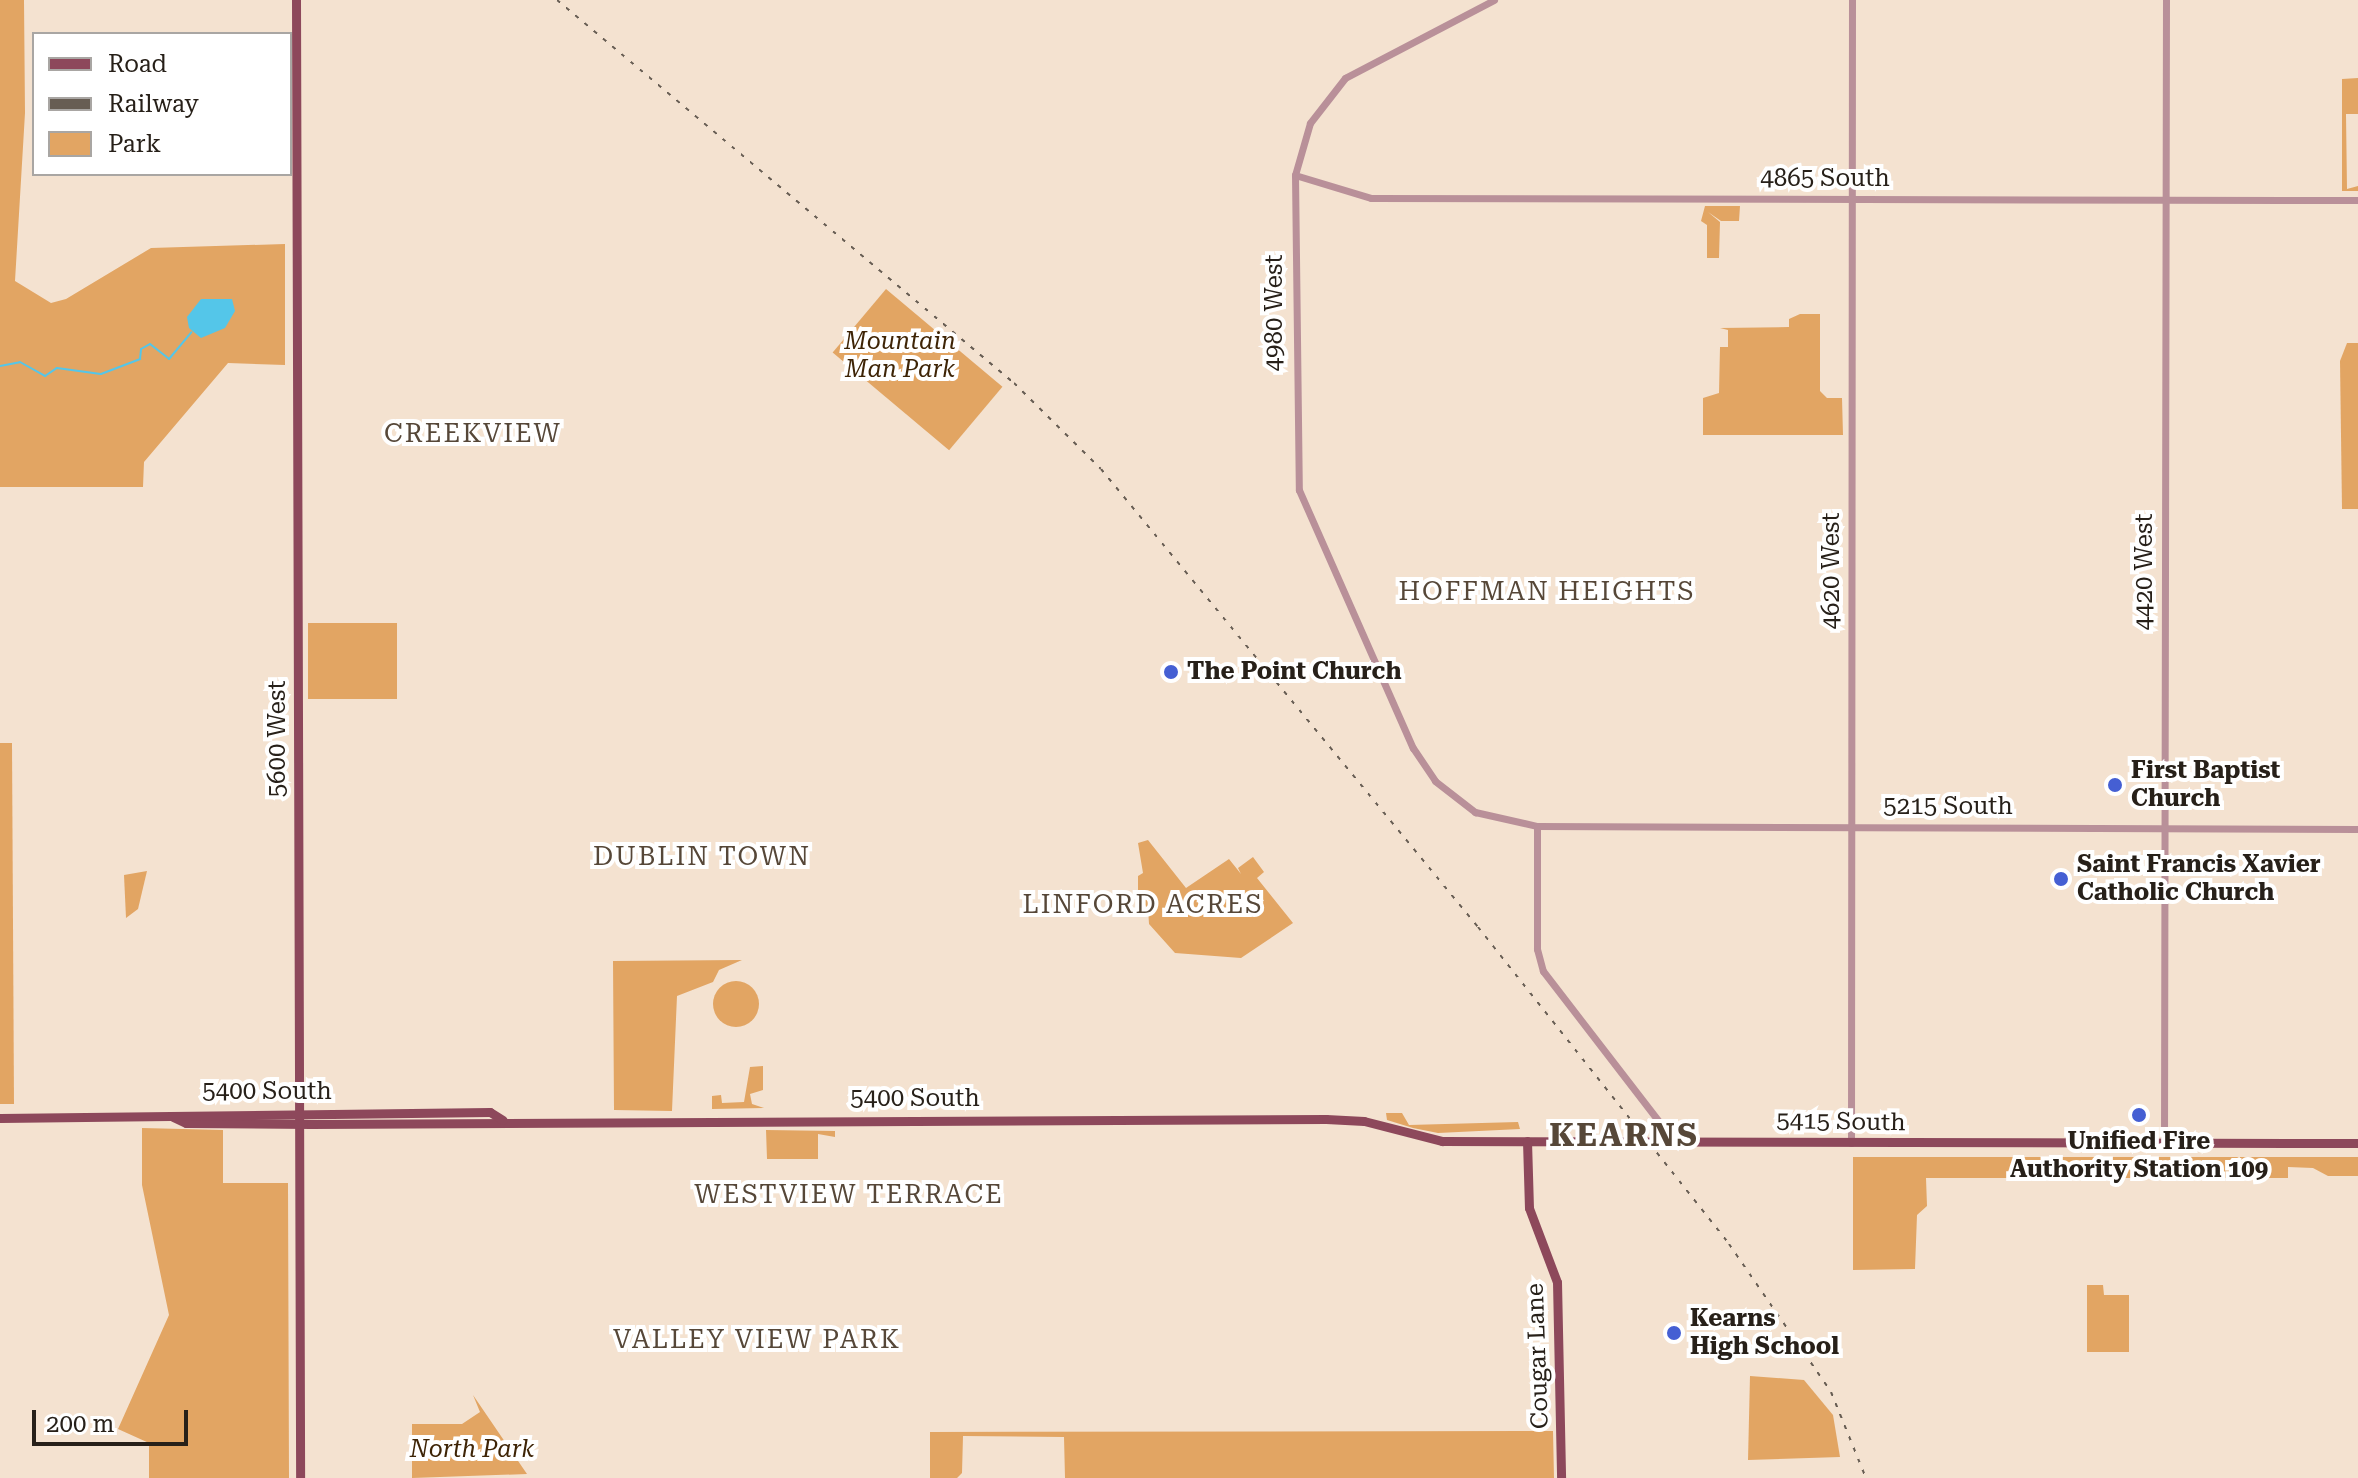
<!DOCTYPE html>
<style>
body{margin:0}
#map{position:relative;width:2358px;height:1478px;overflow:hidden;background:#f4e2d0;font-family:"Roboto Serif",serif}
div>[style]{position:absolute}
.green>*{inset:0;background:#e2a563;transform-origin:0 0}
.round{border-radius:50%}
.water>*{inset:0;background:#54c6e9}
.stream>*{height:2px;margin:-1px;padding:0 1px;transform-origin:1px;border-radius:1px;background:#54c6e9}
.minor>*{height:7px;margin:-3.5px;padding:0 3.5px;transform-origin:3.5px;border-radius:3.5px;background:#b99099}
.major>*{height:9px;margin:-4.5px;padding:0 4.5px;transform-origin:4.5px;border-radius:4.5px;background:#8d485b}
.rail>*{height:2px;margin-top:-1px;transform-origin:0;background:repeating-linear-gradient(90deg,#675d53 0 4px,transparent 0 12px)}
.dots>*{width:22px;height:22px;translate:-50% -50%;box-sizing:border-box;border:4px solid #fff;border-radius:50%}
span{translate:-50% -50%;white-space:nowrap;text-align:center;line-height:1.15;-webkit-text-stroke:8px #fff;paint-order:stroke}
.street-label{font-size:24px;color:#272019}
.park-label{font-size:24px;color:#3e2406;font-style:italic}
.poi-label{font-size:24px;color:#272019;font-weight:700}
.left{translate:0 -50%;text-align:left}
.neighbourhood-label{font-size:26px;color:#564738;letter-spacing:2px}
.district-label{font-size:32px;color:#564738;font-weight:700;letter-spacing:2px}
.legend{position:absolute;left:32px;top:32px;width:260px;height:144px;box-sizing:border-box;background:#fff;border:2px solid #a9a6a3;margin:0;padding:10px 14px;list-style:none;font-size:24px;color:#272019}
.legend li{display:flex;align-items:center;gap:16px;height:40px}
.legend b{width:40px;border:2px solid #a9a6a3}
.scale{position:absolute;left:32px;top:1410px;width:156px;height:36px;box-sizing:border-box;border:4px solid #272019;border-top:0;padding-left:10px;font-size:24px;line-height:28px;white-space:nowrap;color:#272019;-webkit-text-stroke:6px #fff;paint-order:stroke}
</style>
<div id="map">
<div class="green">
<i style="clip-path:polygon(0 0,24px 0,25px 113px,15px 281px,51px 303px,66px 299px,151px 248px,285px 244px,285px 365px,228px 363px,144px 462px,143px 487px,0 487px)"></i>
<i style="clip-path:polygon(2358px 78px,2358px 114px,2346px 114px,2347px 189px,2358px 186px,2358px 191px,2342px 191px,2342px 79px)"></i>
<i style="clip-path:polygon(1705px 206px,1740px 206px,1739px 221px,1721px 221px,1708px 212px,1720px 222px,1719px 258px,1707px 258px,1707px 225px,1701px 221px)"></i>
<i style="left:886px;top:289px;width:152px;height:83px;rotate:40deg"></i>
<i style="clip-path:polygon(1800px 314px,1820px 314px,1820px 391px,1827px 398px,1842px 398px,1843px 435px,1703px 435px,1703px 398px,1719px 393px,1720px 347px,1728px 347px,1728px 330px,1720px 328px,1789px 327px,1789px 319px)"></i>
<i style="clip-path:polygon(2347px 343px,2358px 343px,2358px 509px,2342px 509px,2340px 361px)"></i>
<i style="left:308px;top:623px;width:89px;height:76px"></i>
<i style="clip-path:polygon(0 743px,12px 743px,14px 1104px,0 1104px)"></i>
<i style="clip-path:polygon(1148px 840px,1186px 888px,1229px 859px,1241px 874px,1238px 868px,1253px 857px,1264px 872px,1257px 878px,1293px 923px,1241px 958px,1175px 953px,1149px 924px,1148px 908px,1138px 898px,1138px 876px,1143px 873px,1138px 843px)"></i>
<i style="clip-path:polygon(147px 871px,138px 909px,126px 918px,124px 875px)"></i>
<i style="clip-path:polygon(742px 960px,719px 970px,713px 982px,677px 996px,672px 1111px,614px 1110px,613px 961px)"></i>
<i class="round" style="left:713px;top:981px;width:46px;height:46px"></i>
<i style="clip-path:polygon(763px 1066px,763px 1090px,750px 1094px,752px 1104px,764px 1108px,712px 1109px,712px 1096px,721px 1095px,722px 1103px,744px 1102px,750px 1067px)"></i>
<i style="clip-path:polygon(1386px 1113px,1402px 1113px,1409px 1125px,1518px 1122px,1520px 1129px,1438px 1133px,1413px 1128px,1387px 1120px)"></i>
<i style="clip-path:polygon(142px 1128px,223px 1130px,223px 1183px,288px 1183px,289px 1478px,149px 1478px,149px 1443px,118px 1429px,169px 1315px,142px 1185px)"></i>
<i style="clip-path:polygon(766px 1130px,835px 1131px,835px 1137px,818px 1134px,818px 1159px,767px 1159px)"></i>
<i style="clip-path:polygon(1853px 1157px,2358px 1157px,2358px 1176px,2328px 1176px,2313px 1168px,2288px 1167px,2288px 1178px,1926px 1178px,1927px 1206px,1917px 1215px,1915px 1269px,1853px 1270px)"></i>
<i style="clip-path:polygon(2087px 1285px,2103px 1285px,2104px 1295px,2129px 1295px,2129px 1352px,2087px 1352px)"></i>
<i style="clip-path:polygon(1750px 1376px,1804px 1380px,1833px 1415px,1840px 1457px,1748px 1460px)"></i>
<i style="clip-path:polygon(473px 1395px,527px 1474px,412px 1478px,412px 1424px,462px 1424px,480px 1412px)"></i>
<i style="clip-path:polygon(1553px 1431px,1554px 1478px,1065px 1478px,1064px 1437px,963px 1436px,962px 1473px,957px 1478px,930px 1478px,930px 1432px)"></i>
</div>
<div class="water">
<i style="clip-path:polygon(201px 299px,232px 299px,235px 311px,225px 328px,201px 338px,189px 328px,187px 317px)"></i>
</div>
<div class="stream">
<i style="left:0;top:366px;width:20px;rotate:-11deg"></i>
<i style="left:20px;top:362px;width:29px;rotate:29deg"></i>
<i style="left:45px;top:376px;width:14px;rotate:-34deg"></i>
<i style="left:57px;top:368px;width:44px;rotate:7.8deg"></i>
<i style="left:101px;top:374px;width:42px;rotate:-21deg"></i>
<i style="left:140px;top:359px;width:10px;rotate:-84deg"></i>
<i style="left:141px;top:349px;width:10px;rotate:-29deg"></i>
<i style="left:150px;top:344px;width:24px;rotate:38deg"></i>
<i style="left:169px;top:359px;width:35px;rotate:-50deg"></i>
</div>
<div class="minor">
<i style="left:1494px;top:0;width:168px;rotate:152.4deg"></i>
<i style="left:1345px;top:78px;width:57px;rotate:127.9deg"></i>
<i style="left:1310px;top:123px;width:54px;rotate:106.1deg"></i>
<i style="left:1295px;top:175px;width:315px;rotate:89.3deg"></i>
<i style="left:1299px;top:490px;width:282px;rotate:66.2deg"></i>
<i style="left:1413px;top:748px;width:40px;rotate:56deg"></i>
<i style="left:1435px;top:781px;width:51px;rotate:37.8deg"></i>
<i style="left:1475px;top:812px;width:64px;rotate:12.7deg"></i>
<i style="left:1537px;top:826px;width:821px;rotate:0.21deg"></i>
<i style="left:1295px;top:175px;width:79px;rotate:16.8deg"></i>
<i style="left:1371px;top:198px;width:987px;rotate:0.12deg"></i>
<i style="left:1537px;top:826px;width:123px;rotate:90deg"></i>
<i style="left:1537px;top:949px;width:23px;rotate:75deg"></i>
<i style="left:1543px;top:971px;width:213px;rotate:52.4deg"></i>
<i style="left:1851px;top:1143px;width:1143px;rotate:-89.95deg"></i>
<i style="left:2164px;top:1144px;width:1144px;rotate:-89.9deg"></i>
</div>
<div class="major">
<i style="left:296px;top:0;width:1478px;rotate:89.84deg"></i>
<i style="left:173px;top:1117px;width:14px;rotate:25deg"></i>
<i style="left:186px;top:1123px;width:125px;rotate:0.5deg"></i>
<i style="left:311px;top:1124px;width:1015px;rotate:-0.28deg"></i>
<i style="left:1326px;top:1119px;width:38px;rotate:3deg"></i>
<i style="left:1364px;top:1121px;width:81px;rotate:14.4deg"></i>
<i style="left:1442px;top:1141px;width:916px;rotate:0.13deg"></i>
<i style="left:0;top:1118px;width:490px;rotate:-0.7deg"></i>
<i style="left:490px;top:1112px;width:15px;rotate:32deg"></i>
<i style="left:1527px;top:1141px;width:67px;rotate:88.3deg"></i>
<i style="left:1529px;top:1208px;width:79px;rotate:69.3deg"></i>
<i style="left:1557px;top:1282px;width:196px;rotate:88.8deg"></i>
</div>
<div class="rail">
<i style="left:557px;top:0;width:596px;rotate:39.97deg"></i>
<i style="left:1014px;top:383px;width:122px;rotate:44.7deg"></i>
<i style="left:1101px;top:469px;width:593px;rotate:50.54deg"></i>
<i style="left:1478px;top:927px;width:404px;rotate:51.6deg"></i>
<i style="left:1729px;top:1244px;width:180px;rotate:55.4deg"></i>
<i style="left:1831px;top:1392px;width:93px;rotate:67.9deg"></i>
</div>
<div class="dots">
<i style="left:1171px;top:672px;background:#455fd3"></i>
<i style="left:2115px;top:785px;background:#455fd3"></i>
<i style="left:2061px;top:879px;background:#455fd3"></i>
<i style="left:2139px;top:1115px;background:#455fd3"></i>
<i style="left:1674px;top:1333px;background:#455fd3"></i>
</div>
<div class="street-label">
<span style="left:1825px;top:179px">4865 South</span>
<span style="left:1275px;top:313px;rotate:-90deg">4980 West</span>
<span style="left:1832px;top:571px;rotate:-90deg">4620 West</span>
<span style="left:2145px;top:572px;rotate:-90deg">4420 West</span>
<span style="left:278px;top:739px;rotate:-90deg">5600 West</span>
<span style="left:1948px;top:807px">5215 South</span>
<span style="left:267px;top:1092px">5400 South</span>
<span style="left:915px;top:1099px">5400 South</span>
<span style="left:1841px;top:1122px;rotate:1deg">5415 South</span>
<span style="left:1538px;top:1356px;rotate:-92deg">Cougar Lane</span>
</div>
<div class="park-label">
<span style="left:900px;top:356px">Mountain<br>Man Park</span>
<span style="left:472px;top:1450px">North Park</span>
</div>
<div class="poi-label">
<span class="left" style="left:1187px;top:672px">The Point Church</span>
<span class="left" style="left:2131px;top:785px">First Baptist<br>Church</span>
<span class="left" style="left:2077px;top:879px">Saint Francis Xavier<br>Catholic Church</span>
<span style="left:2139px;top:1156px">Unified Fire<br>Authority Station 109</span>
<span class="left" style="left:1690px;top:1333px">Kearns<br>High School</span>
</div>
<div class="neighbourhood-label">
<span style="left:473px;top:434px">CREEKVIEW</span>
<span style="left:1547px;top:592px">HOFFMAN HEIGHTS</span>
<span style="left:702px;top:857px">DUBLIN TOWN</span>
<span style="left:1143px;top:905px">LINFORD ACRES</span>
<span style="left:849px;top:1195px">WESTVIEW TERRACE</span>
<span style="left:757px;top:1340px">VALLEY VIEW PARK</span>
</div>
<div class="district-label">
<span style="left:1624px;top:1135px">KEARNS</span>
</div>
<ul class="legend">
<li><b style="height:10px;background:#8d485b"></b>Road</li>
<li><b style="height:10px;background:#675d53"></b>Railway</li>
<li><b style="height:22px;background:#e2a563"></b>Park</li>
</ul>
<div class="scale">200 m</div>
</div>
